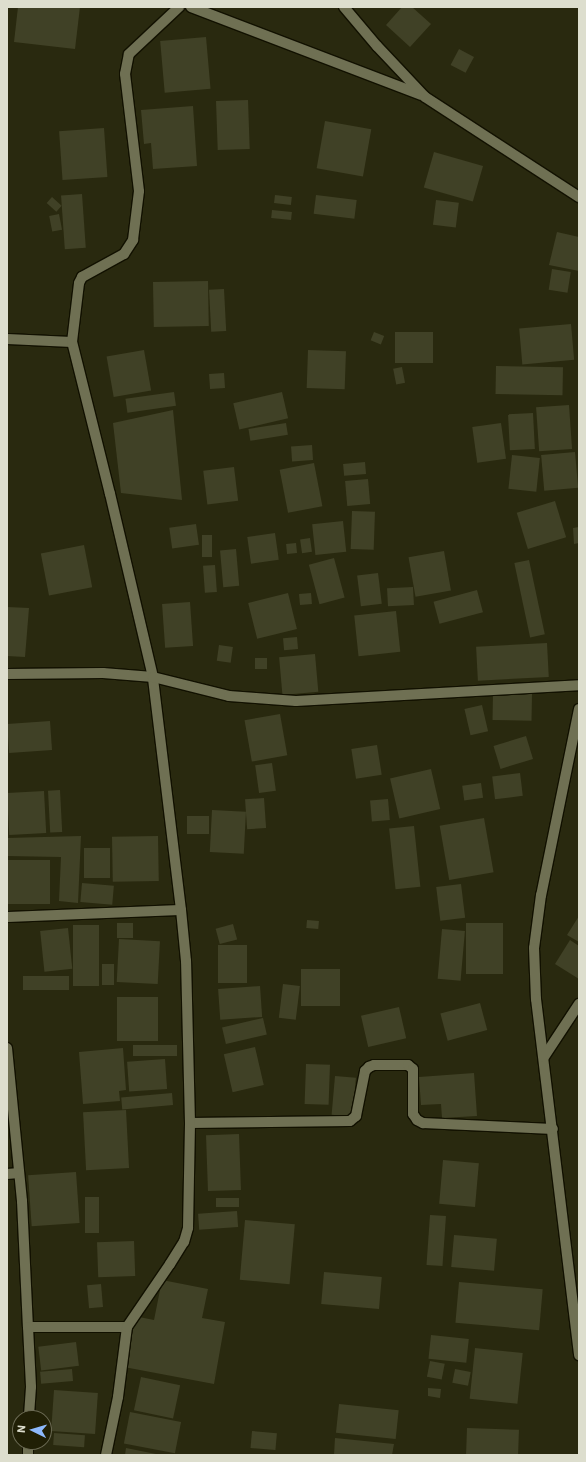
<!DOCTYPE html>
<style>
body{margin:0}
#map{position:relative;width:586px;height:1462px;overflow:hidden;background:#29290f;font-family:"IBM Plex Sans",sans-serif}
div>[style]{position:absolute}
.building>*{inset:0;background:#404126;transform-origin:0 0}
.roads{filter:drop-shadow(1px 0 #121100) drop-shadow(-1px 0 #121100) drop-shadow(0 1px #121100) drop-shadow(0 -1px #121100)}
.minor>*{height:10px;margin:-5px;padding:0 5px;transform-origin:5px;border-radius:5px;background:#6f7053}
span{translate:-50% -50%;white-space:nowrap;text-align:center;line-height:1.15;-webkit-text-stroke:4px #201f05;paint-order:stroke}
.frame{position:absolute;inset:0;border:8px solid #dddece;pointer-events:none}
.north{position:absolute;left:12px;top:1410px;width:40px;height:40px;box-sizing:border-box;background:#201f05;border:1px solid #6c6b55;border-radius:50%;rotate:275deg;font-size:11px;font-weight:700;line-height:16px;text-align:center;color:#dddece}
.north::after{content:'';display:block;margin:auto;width:14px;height:18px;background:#8db9fc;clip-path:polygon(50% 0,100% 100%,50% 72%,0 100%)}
</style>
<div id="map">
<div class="building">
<i style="clip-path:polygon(18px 7px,80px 7px,75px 49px,14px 42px)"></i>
<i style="clip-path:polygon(402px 7px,412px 7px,431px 24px,410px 47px,386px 25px)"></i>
<i style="left:206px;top:37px;width:52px;height:46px;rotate:85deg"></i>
<i style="left:459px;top:49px;width:17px;height:18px;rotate:28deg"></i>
<i style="left:248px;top:100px;width:49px;height:32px;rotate:88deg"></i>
<i style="clip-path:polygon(193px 106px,197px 166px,153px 169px,151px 143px,144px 144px,141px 110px)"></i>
<i style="left:325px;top:121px;width:47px;height:48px;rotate:10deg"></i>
<i style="left:104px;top:128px;width:49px;height:45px;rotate:86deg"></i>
<i style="left:434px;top:152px;width:51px;height:37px;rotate:16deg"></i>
<i style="left:82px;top:194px;width:54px;height:21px;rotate:86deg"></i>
<i style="left:275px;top:195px;width:17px;height:8px;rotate:7deg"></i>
<i style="left:316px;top:195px;width:41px;height:19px;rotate:7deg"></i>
<i style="left:52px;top:197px;width:13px;height:8px;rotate:42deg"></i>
<i style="left:436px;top:200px;width:23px;height:25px;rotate:7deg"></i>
<i style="left:272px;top:210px;width:20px;height:8px;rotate:6deg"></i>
<i style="left:59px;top:214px;width:16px;height:10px;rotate:79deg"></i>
<i style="clip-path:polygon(557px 232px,579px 237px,579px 271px,549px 265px)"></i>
<i style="left:552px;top:269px;width:19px;height:21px;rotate:9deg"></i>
<i style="left:208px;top:281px;width:45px;height:55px;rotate:89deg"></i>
<i style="left:224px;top:289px;width:42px;height:15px;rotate:87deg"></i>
<i style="left:571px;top:324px;width:36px;height:52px;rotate:85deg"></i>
<i style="left:374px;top:332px;width:11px;height:9px;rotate:22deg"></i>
<i style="left:433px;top:332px;width:31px;height:38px;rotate:90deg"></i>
<i style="left:144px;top:350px;width:41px;height:38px;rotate:80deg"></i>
<i style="left:308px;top:350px;width:38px;height:38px;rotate:2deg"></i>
<i style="left:496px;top:366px;width:67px;height:28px;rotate:1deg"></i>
<i style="left:402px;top:367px;width:16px;height:9px;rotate:79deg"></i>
<i style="left:224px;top:373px;width:15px;height:15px;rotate:86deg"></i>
<i style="left:174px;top:392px;width:14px;height:49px;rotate:82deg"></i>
<i style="left:282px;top:392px;width:27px;height:50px;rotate:77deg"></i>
<i style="left:569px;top:405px;width:44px;height:33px;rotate:86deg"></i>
<i style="clip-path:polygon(173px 410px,182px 500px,121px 493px,113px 423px)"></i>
<i style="left:533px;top:413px;width:36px;height:25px;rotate:87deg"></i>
<i style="left:286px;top:423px;width:12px;height:38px;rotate:81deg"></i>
<i style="left:501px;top:423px;width:36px;height:29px;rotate:82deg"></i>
<i style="left:312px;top:445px;width:15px;height:21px;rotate:86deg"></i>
<i style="left:575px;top:452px;width:36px;height:34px;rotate:85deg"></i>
<i style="left:512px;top:455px;width:28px;height:34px;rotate:6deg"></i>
<i style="left:365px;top:462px;width:12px;height:22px;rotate:85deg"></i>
<i style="left:314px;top:463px;width:44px;height:35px;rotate:79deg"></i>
<i style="left:234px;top:467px;width:34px;height:31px;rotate:83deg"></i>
<i style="left:368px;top:479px;width:25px;height:23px;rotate:85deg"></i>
<i style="left:555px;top:501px;width:38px;height:40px;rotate:73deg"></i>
<i style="left:352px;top:511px;width:23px;height:38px;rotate:2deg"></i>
<i style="left:343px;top:521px;width:31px;height:31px;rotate:84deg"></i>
<i style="left:196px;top:524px;width:21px;height:27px;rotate:82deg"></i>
<i style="clip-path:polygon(579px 527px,579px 543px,574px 544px,573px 528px)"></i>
<i style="left:275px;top:533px;width:27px;height:28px;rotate:82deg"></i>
<i style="left:202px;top:535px;width:10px;height:22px"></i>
<i style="left:310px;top:538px;width:14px;height:10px;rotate:82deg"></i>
<i style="left:296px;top:543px;width:10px;height:10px;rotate:84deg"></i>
<i style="left:84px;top:545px;width:43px;height:44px;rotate:79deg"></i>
<i style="left:236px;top:549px;width:37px;height:16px;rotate:85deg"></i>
<i style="left:444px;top:551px;width:40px;height:36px;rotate:80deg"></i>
<i style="left:334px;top:558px;width:41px;height:26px;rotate:75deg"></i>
<i style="left:529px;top:560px;width:76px;height:15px;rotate:78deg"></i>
<i style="left:215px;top:565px;width:27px;height:12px;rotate:86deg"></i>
<i style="left:378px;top:573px;width:31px;height:21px;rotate:83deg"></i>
<i style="left:413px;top:587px;width:18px;height:26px;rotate:87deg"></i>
<i style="left:477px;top:590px;width:23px;height:45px;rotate:75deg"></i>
<i style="left:288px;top:593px;width:37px;height:41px;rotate:76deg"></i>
<i style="left:311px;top:593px;width:11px;height:12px;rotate:85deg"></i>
<i style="left:190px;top:602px;width:44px;height:28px;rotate:86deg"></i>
<i style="clip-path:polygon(7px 607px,29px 608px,25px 657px,7px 656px)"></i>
<i style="left:396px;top:611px;width:41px;height:42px;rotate:84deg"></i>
<i style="left:297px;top:637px;width:12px;height:14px;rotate:85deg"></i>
<i style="left:547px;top:643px;width:34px;height:71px;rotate:87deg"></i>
<i style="left:219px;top:645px;width:14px;height:16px;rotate:8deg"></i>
<i style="left:315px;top:654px;width:38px;height:36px;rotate:85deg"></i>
<i style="left:255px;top:658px;width:12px;height:11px"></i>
<i style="left:493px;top:693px;width:39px;height:27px;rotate:1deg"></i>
<i style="left:482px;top:705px;width:27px;height:18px;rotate:77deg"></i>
<i style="left:280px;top:714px;width:42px;height:36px;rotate:80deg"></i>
<i style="left:50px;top:721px;width:29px;height:43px;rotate:86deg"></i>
<i style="left:526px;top:736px;width:24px;height:34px;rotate:73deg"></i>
<i style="left:377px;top:745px;width:30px;height:26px;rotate:81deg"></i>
<i style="left:272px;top:763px;width:28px;height:17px;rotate:82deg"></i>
<i style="left:431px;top:769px;width:41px;height:42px;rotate:77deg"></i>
<i style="left:520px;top:773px;width:23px;height:28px;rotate:83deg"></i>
<i style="left:481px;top:783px;width:15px;height:19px;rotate:82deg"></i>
<i style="left:60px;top:790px;width:42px;height:12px;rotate:87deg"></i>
<i style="left:44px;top:791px;width:42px;height:37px;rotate:87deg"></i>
<i style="left:264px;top:798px;width:30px;height:19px;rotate:86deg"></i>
<i style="left:388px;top:799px;width:21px;height:18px;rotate:85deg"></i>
<i style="left:212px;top:810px;width:34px;height:42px;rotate:3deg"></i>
<i style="left:209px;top:816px;width:18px;height:22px;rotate:90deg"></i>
<i style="left:484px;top:818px;width:55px;height:45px;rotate:80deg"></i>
<i style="left:414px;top:826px;width:61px;height:25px;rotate:84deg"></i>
<i style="clip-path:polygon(81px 836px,78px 903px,59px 901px,61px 857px,7px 856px,7px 838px)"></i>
<i style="left:158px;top:836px;width:45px;height:46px;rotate:89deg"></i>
<i style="left:84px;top:848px;width:26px;height:30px"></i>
<i style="left:50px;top:860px;width:44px;height:43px;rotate:90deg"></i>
<i style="left:82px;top:883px;width:32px;height:19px;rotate:5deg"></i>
<i style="left:461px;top:884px;width:34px;height:25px;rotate:83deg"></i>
<i style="clip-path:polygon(579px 916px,579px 942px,567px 935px)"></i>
<i style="left:307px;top:920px;width:12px;height:8px;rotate:5deg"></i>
<i style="left:117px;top:923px;width:16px;height:15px"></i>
<i style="left:466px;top:923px;width:37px;height:51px"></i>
<i style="left:233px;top:924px;width:16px;height:18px;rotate:75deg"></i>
<i style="left:73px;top:925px;width:26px;height:61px"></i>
<i style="left:68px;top:928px;width:41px;height:28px;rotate:84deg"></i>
<i style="left:442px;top:929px;width:23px;height:50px;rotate:5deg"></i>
<i style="left:119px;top:939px;width:41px;height:43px;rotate:3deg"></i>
<i style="clip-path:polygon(570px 940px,579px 946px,579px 979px,555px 964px)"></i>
<i style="left:218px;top:945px;width:29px;height:38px"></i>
<i style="left:102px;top:964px;width:12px;height:21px"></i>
<i style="left:301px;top:969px;width:39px;height:37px"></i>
<i style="left:69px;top:976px;width:14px;height:46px;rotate:90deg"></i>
<i style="left:283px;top:984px;width:17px;height:34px;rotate:7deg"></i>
<i style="left:260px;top:986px;width:31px;height:42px;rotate:86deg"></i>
<i style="left:158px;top:997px;width:44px;height:41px;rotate:90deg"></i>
<i style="left:480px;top:1003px;width:28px;height:41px;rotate:75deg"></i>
<i style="left:399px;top:1007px;width:32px;height:39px;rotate:77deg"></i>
<i style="left:263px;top:1018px;width:17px;height:42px;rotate:77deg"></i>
<i style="left:133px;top:1045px;width:44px;height:11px"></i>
<i style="left:255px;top:1047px;width:39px;height:32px;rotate:77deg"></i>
<i style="clip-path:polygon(123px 1048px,126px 1090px,119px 1091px,120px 1101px,83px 1104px,79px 1052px)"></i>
<i style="left:165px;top:1059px;width:30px;height:38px;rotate:86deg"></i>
<i style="left:306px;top:1064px;width:24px;height:40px;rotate:2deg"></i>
<i style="clip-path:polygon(474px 1073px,477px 1116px,442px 1118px,441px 1104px,421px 1105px,419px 1077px)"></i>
<i style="left:335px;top:1076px;width:21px;height:39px;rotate:5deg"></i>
<i style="left:172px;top:1093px;width:12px;height:51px;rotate:85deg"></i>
<i style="left:126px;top:1110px;width:58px;height:43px;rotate:87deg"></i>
<i style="left:239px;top:1134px;width:56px;height:33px;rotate:88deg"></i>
<i style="left:443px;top:1160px;width:36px;height:44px;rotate:5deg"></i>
<i style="left:76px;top:1172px;width:51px;height:48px;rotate:86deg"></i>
<i style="left:85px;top:1197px;width:14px;height:36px"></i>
<i style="left:216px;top:1198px;width:23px;height:9px"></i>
<i style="left:237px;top:1211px;width:16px;height:39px;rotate:86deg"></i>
<i style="left:430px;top:1215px;width:16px;height:50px;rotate:4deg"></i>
<i style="left:245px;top:1220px;width:50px;height:60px;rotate:5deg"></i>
<i style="left:454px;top:1235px;width:43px;height:32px;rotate:5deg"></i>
<i style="left:134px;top:1241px;width:35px;height:37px;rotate:88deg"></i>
<i style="left:324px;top:1272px;width:58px;height:32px;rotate:5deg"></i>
<i style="clip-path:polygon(162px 1280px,208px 1289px,202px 1318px,225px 1322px,214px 1384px,124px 1367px,134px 1316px,154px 1320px)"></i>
<i style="left:459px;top:1282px;width:84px;height:41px;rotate:5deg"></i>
<i style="left:101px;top:1284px;width:23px;height:14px;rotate:85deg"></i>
<i style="left:431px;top:1335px;width:38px;height:24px;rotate:6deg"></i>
<i style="left:76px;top:1342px;width:24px;height:38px;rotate:83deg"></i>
<i style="left:475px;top:1348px;width:48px;height:51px;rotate:6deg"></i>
<i style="left:430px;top:1361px;width:15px;height:16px;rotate:11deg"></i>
<i style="left:72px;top:1369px;width:12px;height:32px;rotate:85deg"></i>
<i style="left:455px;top:1369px;width:16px;height:14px;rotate:11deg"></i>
<i style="left:141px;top:1377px;width:40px;height:34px;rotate:12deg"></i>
<i style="clip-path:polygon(428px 1388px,441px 1389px,440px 1398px,428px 1396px)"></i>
<i style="left:54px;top:1390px;width:44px;height:41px;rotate:4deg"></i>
<i style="left:339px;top:1404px;width:60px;height:29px;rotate:6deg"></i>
<i style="left:130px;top:1412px;width:52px;height:32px;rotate:11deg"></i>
<i style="left:467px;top:1428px;width:52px;height:27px;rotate:2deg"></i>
<i style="left:252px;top:1431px;width:25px;height:17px;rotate:5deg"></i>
<i style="left:54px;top:1433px;width:31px;height:12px;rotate:4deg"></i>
<i style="clip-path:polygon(335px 1438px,394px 1444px,392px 1455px,334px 1455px)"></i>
<i style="clip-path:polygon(126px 1448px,156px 1454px,156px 1455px,125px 1455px)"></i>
</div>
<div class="roads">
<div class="minor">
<i style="left:191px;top:7px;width:246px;rotate:20.9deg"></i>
<i style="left:344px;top:7px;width:51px;rotate:49.8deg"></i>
<i style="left:377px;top:46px;width:70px;rotate:46.7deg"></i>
<i style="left:425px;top:97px;width:184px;rotate:33deg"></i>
<i style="left:7px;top:339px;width:65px;rotate:2.6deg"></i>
<i style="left:7px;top:674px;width:96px;rotate:-0.6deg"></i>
<i style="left:103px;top:673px;width:50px;rotate:4.6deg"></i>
<i style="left:153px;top:677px;width:188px;rotate:-103.2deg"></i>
<i style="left:110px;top:494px;width:157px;rotate:-104deg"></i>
<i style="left:72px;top:342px;width:59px;rotate:-83.2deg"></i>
<i style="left:79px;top:283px;width:7px;rotate:-63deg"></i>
<i style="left:82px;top:277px;width:48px;rotate:-28.7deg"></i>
<i style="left:124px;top:254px;width:17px;rotate:-57deg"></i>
<i style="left:133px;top:240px;width:49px;rotate:-83deg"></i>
<i style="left:139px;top:191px;width:118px;rotate:-96.8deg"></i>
<i style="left:125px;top:74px;width:20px;rotate:-79deg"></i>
<i style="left:129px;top:54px;width:69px;rotate:-43.2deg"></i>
<i style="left:579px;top:709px;width:190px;rotate:101.5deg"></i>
<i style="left:541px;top:895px;width:53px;rotate:97.5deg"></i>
<i style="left:534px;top:948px;width:51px;rotate:87.8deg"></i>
<i style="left:536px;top:999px;width:359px;rotate:83.1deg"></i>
<i style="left:7px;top:917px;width:174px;rotate:-2.3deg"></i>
<i style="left:7px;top:1048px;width:154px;rotate:84.4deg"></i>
<i style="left:22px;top:1201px;width:126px;rotate:87.3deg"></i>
<i style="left:28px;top:1327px;width:99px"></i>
<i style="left:544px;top:1057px;width:64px;rotate:-56.6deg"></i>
<i style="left:190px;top:1123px;width:160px;rotate:-0.7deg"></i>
<i style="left:350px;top:1121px;width:8px;rotate:-40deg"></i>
<i style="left:356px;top:1116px;width:46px;rotate:-78.7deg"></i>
<i style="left:365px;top:1071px;width:6px;rotate:-45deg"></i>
<i style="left:369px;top:1067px;width:5px;rotate:-22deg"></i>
<i style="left:374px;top:1065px;width:34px"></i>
<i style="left:408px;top:1065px;width:6px;rotate:39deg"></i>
<i style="left:413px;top:1069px;width:45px;rotate:90deg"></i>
<i style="left:413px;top:1114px;width:7px;rotate:56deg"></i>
<i style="left:417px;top:1120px;width:7px;rotate:27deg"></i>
<i style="left:423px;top:1123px;width:130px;rotate:2.6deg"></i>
<i style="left:7px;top:1174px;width:12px;rotate:-5deg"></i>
<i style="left:28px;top:1327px;width:60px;rotate:87.1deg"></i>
<i style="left:31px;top:1387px;width:31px;rotate:94deg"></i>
<i style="left:28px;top:1455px;width:13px;rotate:-90deg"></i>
<i style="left:106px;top:1455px;width:59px;rotate:-78.3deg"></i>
<i style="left:118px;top:1397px;width:71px;rotate:-82.7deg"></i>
<i style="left:127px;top:1327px;width:76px;rotate:-55.7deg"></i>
<i style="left:170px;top:1264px;width:26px;rotate:-58deg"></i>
<i style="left:184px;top:1242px;width:15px;rotate:-74deg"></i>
<i style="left:188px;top:1228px;width:105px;rotate:-88.9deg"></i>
<i style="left:190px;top:1123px;width:162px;rotate:-91.4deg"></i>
<i style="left:186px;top:961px;width:51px;rotate:-95.6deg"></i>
<i style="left:181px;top:910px;width:235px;rotate:-96.9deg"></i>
<i style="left:153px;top:677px;width:78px;rotate:14deg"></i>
<i style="left:229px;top:696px;width:67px;rotate:4.3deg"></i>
<i style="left:296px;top:701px;width:283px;rotate:-3.2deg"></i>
</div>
</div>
<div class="frame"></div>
<div class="north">N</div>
</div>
